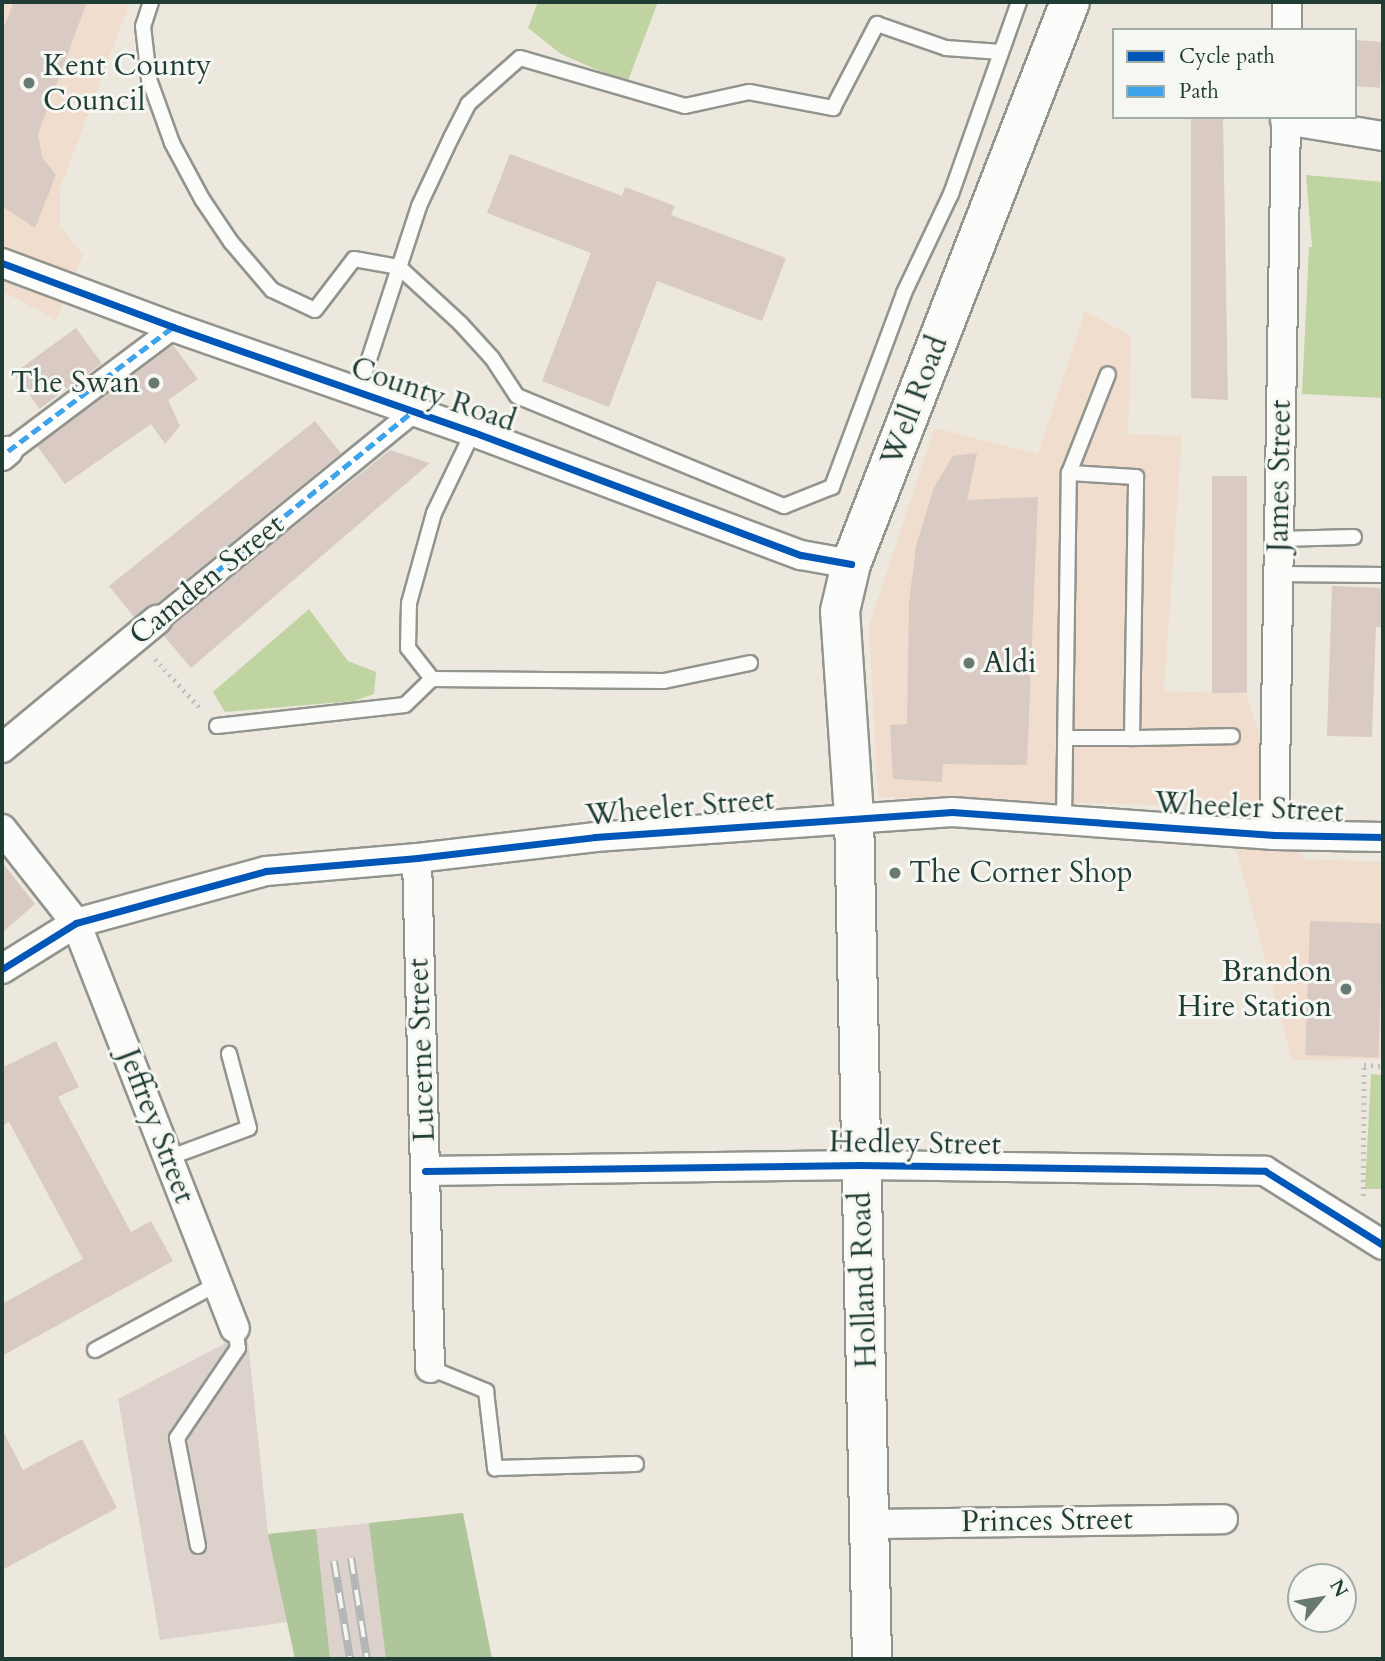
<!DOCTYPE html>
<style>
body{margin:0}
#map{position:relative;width:1385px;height:1661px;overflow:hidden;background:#ede8de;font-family:Cardo,serif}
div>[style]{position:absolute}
.built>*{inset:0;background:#f0ddcd}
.industrial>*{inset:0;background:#dcd2cb}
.green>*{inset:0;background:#c0d4a1}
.forest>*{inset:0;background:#afc59a}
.building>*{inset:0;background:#d9cac3;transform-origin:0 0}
.path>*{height:4.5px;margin-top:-2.25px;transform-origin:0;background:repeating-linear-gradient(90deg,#bdc0bd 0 2px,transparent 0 7px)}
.roads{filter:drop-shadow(2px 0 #92948e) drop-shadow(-2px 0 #92948e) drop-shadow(0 2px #92948e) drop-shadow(0 -2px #92948e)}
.service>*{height:14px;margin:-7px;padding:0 7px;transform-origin:7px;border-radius:7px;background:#fcfcfa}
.pedestrian>*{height:21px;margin:-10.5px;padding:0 10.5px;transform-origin:10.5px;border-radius:10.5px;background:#fcfcfa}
.minor>*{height:28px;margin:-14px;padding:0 14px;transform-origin:14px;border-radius:14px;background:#fcfcfa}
.secondary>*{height:38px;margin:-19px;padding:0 19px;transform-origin:19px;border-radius:19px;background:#fcfcfa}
.rail>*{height:8px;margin-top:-4px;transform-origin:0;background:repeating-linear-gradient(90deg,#f6f6f2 0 16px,#b3b6b4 0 32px);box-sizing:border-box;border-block:2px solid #b3b6b4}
.quiet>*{height:5px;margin-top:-2.5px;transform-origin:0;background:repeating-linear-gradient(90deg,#3da4eb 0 10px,transparent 0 15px)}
.cycleway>*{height:7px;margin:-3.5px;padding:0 3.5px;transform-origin:3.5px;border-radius:3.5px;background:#0057b8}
.dots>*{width:19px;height:19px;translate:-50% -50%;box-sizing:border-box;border:4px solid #f6f6f2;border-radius:50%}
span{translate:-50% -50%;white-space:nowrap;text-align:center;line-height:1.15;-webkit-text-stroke:6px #f6f6f2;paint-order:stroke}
.poi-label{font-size:30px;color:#1f3d34}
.left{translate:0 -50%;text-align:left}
.right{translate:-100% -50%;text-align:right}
.street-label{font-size:30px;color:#1f3d34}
.frame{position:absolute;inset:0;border:4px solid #1f3d34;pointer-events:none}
.legend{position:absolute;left:1112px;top:28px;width:245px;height:91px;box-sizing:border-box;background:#f6f6f2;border:2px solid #a0aca6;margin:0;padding:9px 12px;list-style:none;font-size:21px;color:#1f3d34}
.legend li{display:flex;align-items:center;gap:14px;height:35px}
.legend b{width:35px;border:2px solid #a0aca6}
.north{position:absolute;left:1287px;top:1563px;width:70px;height:70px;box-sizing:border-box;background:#f6f6f2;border:2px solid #a0aca6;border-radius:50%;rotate:60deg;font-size:19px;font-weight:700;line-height:28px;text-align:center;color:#1f3d34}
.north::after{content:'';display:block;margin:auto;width:24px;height:32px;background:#677970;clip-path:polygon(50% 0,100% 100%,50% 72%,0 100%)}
</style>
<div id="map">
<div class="built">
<i style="clip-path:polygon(2px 2px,130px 2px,60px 189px,60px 226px,83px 255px,56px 320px,2px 291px)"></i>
<i style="clip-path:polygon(1085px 311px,1131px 336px,1128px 434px,1182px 436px,1164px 691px,1246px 694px,1303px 859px,1383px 862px,1383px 1059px,1292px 1060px,1225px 807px,878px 797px,869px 626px,935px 428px,1038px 454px)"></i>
</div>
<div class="industrial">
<i style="clip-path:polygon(247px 1332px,268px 1534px,463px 1513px,492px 1659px,295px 1659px,288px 1622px,160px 1640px,118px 1399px)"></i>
</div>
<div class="green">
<i style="clip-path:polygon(538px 2px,658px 2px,627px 83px,561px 54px,528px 28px)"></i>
<i style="clip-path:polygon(1306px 175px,1383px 182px,1383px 398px,1302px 394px,1309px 247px,1312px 247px)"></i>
<i style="clip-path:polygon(309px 609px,348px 661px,376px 672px,374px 694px,354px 701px,225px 712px,213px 692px)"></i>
<i style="clip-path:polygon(1371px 1074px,1383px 1075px,1383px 1189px,1365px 1189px)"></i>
</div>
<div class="forest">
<i style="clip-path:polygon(463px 1513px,492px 1659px,386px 1659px,369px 1523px)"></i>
<i style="clip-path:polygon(316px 1529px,330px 1659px,295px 1659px,268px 1534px)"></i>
</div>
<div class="building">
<i style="clip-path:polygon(14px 2px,87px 2px,38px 134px,42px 157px,56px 175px,35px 228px,2px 206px,2px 31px)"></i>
<i style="left:1355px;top:40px;width:28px;height:46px;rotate:4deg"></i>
<i style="clip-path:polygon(1191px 117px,1223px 117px,1228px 400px,1191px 398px)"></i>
<i style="clip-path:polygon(510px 154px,622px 196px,625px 187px,675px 206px,671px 215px,786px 258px,762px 321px,657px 281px,609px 407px,542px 381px,591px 253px,487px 213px)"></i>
<i style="left:76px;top:328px;width:44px;height:77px;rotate:54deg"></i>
<i style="clip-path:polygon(173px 345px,198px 379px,168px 400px,180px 426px,165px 444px,151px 424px,65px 484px,37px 446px)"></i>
<i style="clip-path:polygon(315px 421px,341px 453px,156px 604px,134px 617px,109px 586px)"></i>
<i style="clip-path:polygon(390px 450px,430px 463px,191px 668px,164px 636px,173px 624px)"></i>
<i style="clip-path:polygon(977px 453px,967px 500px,1038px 497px,1027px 765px,943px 764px,942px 782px,893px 779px,890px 725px,907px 724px,909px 602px,916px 546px,934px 487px,953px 456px)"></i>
<i style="left:1212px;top:476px;width:35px;height:217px"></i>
<i style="clip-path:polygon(1332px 586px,1383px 588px,1383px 627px,1376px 627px,1372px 737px,1327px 736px)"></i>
<i style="clip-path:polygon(2px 862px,35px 904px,2px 933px)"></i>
<i style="left:1310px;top:921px;width:73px;height:134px;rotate:2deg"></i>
<i style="clip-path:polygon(56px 1041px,79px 1087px,58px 1097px,131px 1232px,151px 1221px,173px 1261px,2px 1356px,2px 1304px,83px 1259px,9px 1122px,2px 1126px,2px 1068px)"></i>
<i style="clip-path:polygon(2px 1429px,23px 1470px,82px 1439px,117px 1508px,2px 1570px)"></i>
</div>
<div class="path">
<i style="left:155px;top:659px;width:68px;rotate:47.4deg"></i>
<i style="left:1363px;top:1196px;width:131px;rotate:-89.6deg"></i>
<i style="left:1364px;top:1065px;width:19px;rotate:3deg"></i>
</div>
<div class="roads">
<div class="service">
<i style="left:151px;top:2px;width:25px;rotate:108deg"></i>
<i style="left:143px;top:26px;width:53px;rotate:83.5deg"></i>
<i style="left:149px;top:79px;width:68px;rotate:70.2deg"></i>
<i style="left:172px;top:143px;width:64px;rotate:61.8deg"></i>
<i style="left:202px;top:199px;width:52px;rotate:56deg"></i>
<i style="left:231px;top:242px;width:63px;rotate:49.5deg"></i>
<i style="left:272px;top:290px;width:47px;rotate:24.9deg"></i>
<i style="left:315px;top:310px;width:64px;rotate:-52.6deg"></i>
<i style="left:354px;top:259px;width:46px;rotate:10.1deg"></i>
<i style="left:399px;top:267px;width:83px;rotate:42.6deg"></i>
<i style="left:460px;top:323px;width:47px;rotate:47.6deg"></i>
<i style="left:492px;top:358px;width:45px;rotate:56.7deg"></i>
<i style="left:517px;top:396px;width:289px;rotate:22.4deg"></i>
<i style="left:784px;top:506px;width:52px;rotate:-21.6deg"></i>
<i style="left:832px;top:487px;width:207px;rotate:-69.6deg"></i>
<i style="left:904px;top:293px;width:110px;rotate:-64.6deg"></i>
<i style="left:951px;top:194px;width:204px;rotate:-70.5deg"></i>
<i style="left:358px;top:393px;width:197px;rotate:-71.9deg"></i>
<i style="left:419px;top:206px;width:75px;rotate:-64.8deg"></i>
<i style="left:451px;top:138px;width:38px;rotate:-63deg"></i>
<i style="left:468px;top:104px;width:69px;rotate:-41.5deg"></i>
<i style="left:520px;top:58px;width:172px;rotate:16.2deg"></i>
<i style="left:685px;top:106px;width:66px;rotate:-12.3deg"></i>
<i style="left:749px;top:92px;width:86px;rotate:10.8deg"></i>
<i style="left:833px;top:108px;width:95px;rotate:-62.4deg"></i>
<i style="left:877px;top:24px;width:73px;rotate:19.2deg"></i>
<i style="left:946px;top:48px;width:55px;rotate:4.2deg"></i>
<i style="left:473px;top:432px;width:90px;rotate:115.7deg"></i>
<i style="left:434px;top:513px;width:93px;rotate:105.5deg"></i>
<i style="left:409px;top:603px;width:45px;rotate:91.3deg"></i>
<i style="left:408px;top:648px;width:39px;rotate:52deg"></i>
<i style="left:432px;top:679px;width:232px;rotate:0.5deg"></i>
<i style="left:664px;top:681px;width:88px;rotate:-11.8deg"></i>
<i style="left:1279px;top:539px;width:75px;rotate:-1.5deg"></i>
<i style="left:1278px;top:574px;width:105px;rotate:0.5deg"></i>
<i style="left:217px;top:726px;width:189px;rotate:-6.4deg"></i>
<i style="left:405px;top:705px;width:37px;rotate:-44deg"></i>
<i style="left:1065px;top:738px;width:67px"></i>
<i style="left:1132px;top:738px;width:261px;rotate:-89.1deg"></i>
<i style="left:1136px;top:477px;width:67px;rotate:-176.6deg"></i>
<i style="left:1132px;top:738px;width:100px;rotate:-1.1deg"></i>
<i style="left:1064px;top:820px;width:347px;rotate:-89.2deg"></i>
<i style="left:1069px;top:473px;width:106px;rotate:-68.5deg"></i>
<i style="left:168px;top:1158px;width:86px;rotate:-20.3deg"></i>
<i style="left:249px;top:1128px;width:77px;rotate:-105.1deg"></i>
<i style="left:95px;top:1350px;width:139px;rotate:-28.4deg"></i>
<i style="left:430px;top:1368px;width:61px;rotate:22.3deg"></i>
<i style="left:486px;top:1391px;width:78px;rotate:83.3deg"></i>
<i style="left:495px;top:1468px;width:141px;rotate:-1.6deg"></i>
<i style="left:198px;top:1546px;width:110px;rotate:-101deg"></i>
<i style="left:177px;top:1438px;width:109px;rotate:-55.9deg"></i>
<i style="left:238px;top:1348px;width:20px;rotate:-99deg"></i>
</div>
<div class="pedestrian">
<i style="left:8px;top:451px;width:206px;rotate:-36.9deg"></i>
<i style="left:157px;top:620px;width:329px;rotate:-39.2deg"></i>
</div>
<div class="minor">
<i style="left:1287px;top:30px;width:28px;rotate:-90deg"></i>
<i style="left:1285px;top:120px;width:99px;rotate:9.3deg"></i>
<i style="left:2px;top:263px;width:183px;rotate:20.5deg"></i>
<i style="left:173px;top:327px;width:318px;rotate:19.3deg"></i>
<i style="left:473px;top:432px;width:350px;rotate:20.6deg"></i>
<i style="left:801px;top:555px;width:51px;rotate:10.2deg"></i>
<i style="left:2px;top:456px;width:8px;rotate:-40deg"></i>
<i style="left:2px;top:748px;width:201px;rotate:-39.6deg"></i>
<i style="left:2px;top:829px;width:120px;rotate:51.8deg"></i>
<i style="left:76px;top:923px;width:435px;rotate:68.6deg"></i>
<i style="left:1274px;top:835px;width:718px;rotate:-89.04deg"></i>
<i style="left:417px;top:858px;width:510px;rotate:88.54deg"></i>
<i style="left:2px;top:969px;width:87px;rotate:-31.9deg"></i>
<i style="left:76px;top:923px;width:197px;rotate:-15.3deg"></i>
<i style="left:266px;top:871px;width:152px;rotate:-4.9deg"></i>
<i style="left:417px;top:858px;width:179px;rotate:-6.7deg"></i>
<i style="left:595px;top:837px;width:358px;rotate:-4deg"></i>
<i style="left:952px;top:812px;width:323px;rotate:4.1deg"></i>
<i style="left:1274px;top:835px;width:109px;rotate:1.1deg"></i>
<i style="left:425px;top:1171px;width:435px;rotate:-0.8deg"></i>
<i style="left:860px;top:1165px;width:405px;rotate:0.8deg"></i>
<i style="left:1265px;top:1171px;width:139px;rotate:32.1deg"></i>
<i style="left:871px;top:1524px;width:352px;rotate:-0.8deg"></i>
</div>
<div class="secondary">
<i style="left:872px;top:1659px;width:843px;rotate:-91.22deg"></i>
<i style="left:854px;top:816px;width:205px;rotate:-93.9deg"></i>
<i style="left:840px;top:611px;width:48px;rotate:-76.8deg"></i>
<i style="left:851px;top:564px;width:603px;rotate:-68.71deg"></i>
</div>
</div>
<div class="rail">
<i style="left:351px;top:1558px;width:102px;rotate:81deg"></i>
<i style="left:334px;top:1561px;width:99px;rotate:80.7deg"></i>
</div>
<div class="quiet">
<i style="left:8px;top:451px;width:206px;rotate:-36.9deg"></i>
<i style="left:157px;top:620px;width:329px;rotate:-39.2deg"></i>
</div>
<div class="cycleway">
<i style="left:2px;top:263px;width:183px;rotate:20.5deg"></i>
<i style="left:173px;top:327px;width:318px;rotate:19.3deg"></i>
<i style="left:473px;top:432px;width:350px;rotate:20.6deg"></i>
<i style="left:801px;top:555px;width:51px;rotate:10.2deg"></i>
<i style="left:2px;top:969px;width:87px;rotate:-31.9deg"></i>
<i style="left:76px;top:923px;width:197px;rotate:-15.3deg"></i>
<i style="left:266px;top:871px;width:152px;rotate:-4.9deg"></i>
<i style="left:417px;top:858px;width:179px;rotate:-6.7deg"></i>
<i style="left:595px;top:837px;width:358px;rotate:-4deg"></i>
<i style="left:952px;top:812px;width:323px;rotate:4.1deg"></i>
<i style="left:1274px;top:835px;width:109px;rotate:1.1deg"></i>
<i style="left:425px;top:1171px;width:435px;rotate:-0.8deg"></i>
<i style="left:860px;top:1165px;width:405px;rotate:0.8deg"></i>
<i style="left:1265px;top:1171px;width:139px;rotate:32.1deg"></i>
</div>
<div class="dots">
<i style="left:29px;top:83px;background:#677970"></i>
<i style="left:154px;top:383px;background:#677970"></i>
<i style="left:969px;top:663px;background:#677970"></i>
<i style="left:895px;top:873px;background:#677970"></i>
<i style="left:1346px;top:989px;background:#677970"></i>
</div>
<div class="poi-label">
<span class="left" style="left:43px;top:83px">Kent County<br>Council</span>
<span class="right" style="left:140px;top:383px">The Swan</span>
<span class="left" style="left:983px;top:663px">Aldi</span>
<span class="left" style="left:909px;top:873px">The Corner Shop</span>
<span class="right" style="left:1332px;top:989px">Brandon<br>Hire Station</span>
</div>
<div class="street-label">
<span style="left:433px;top:395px;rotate:19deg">County Road</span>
<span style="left:915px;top:401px;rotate:-69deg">Well Road</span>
<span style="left:1280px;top:476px;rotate:-89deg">James Street</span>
<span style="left:207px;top:580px;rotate:-39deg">Camden Street</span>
<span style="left:680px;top:808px;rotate:-5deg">Wheeler Street</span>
<span style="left:1249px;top:808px;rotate:3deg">Wheeler Street</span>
<span style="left:422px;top:1050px;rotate:-92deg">Lucerne Street</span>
<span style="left:156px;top:1126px;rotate:69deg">Jeffrey Street</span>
<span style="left:915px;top:1144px;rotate:1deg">Hedley Street</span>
<span style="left:864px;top:1280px;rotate:-92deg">Holland Road</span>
<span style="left:1047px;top:1521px;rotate:-1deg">Princes Street</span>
</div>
<div class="frame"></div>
<ul class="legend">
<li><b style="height:9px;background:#0057b8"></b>Cycle path</li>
<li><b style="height:9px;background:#3da4eb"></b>Path</li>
</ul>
<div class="north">N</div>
</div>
